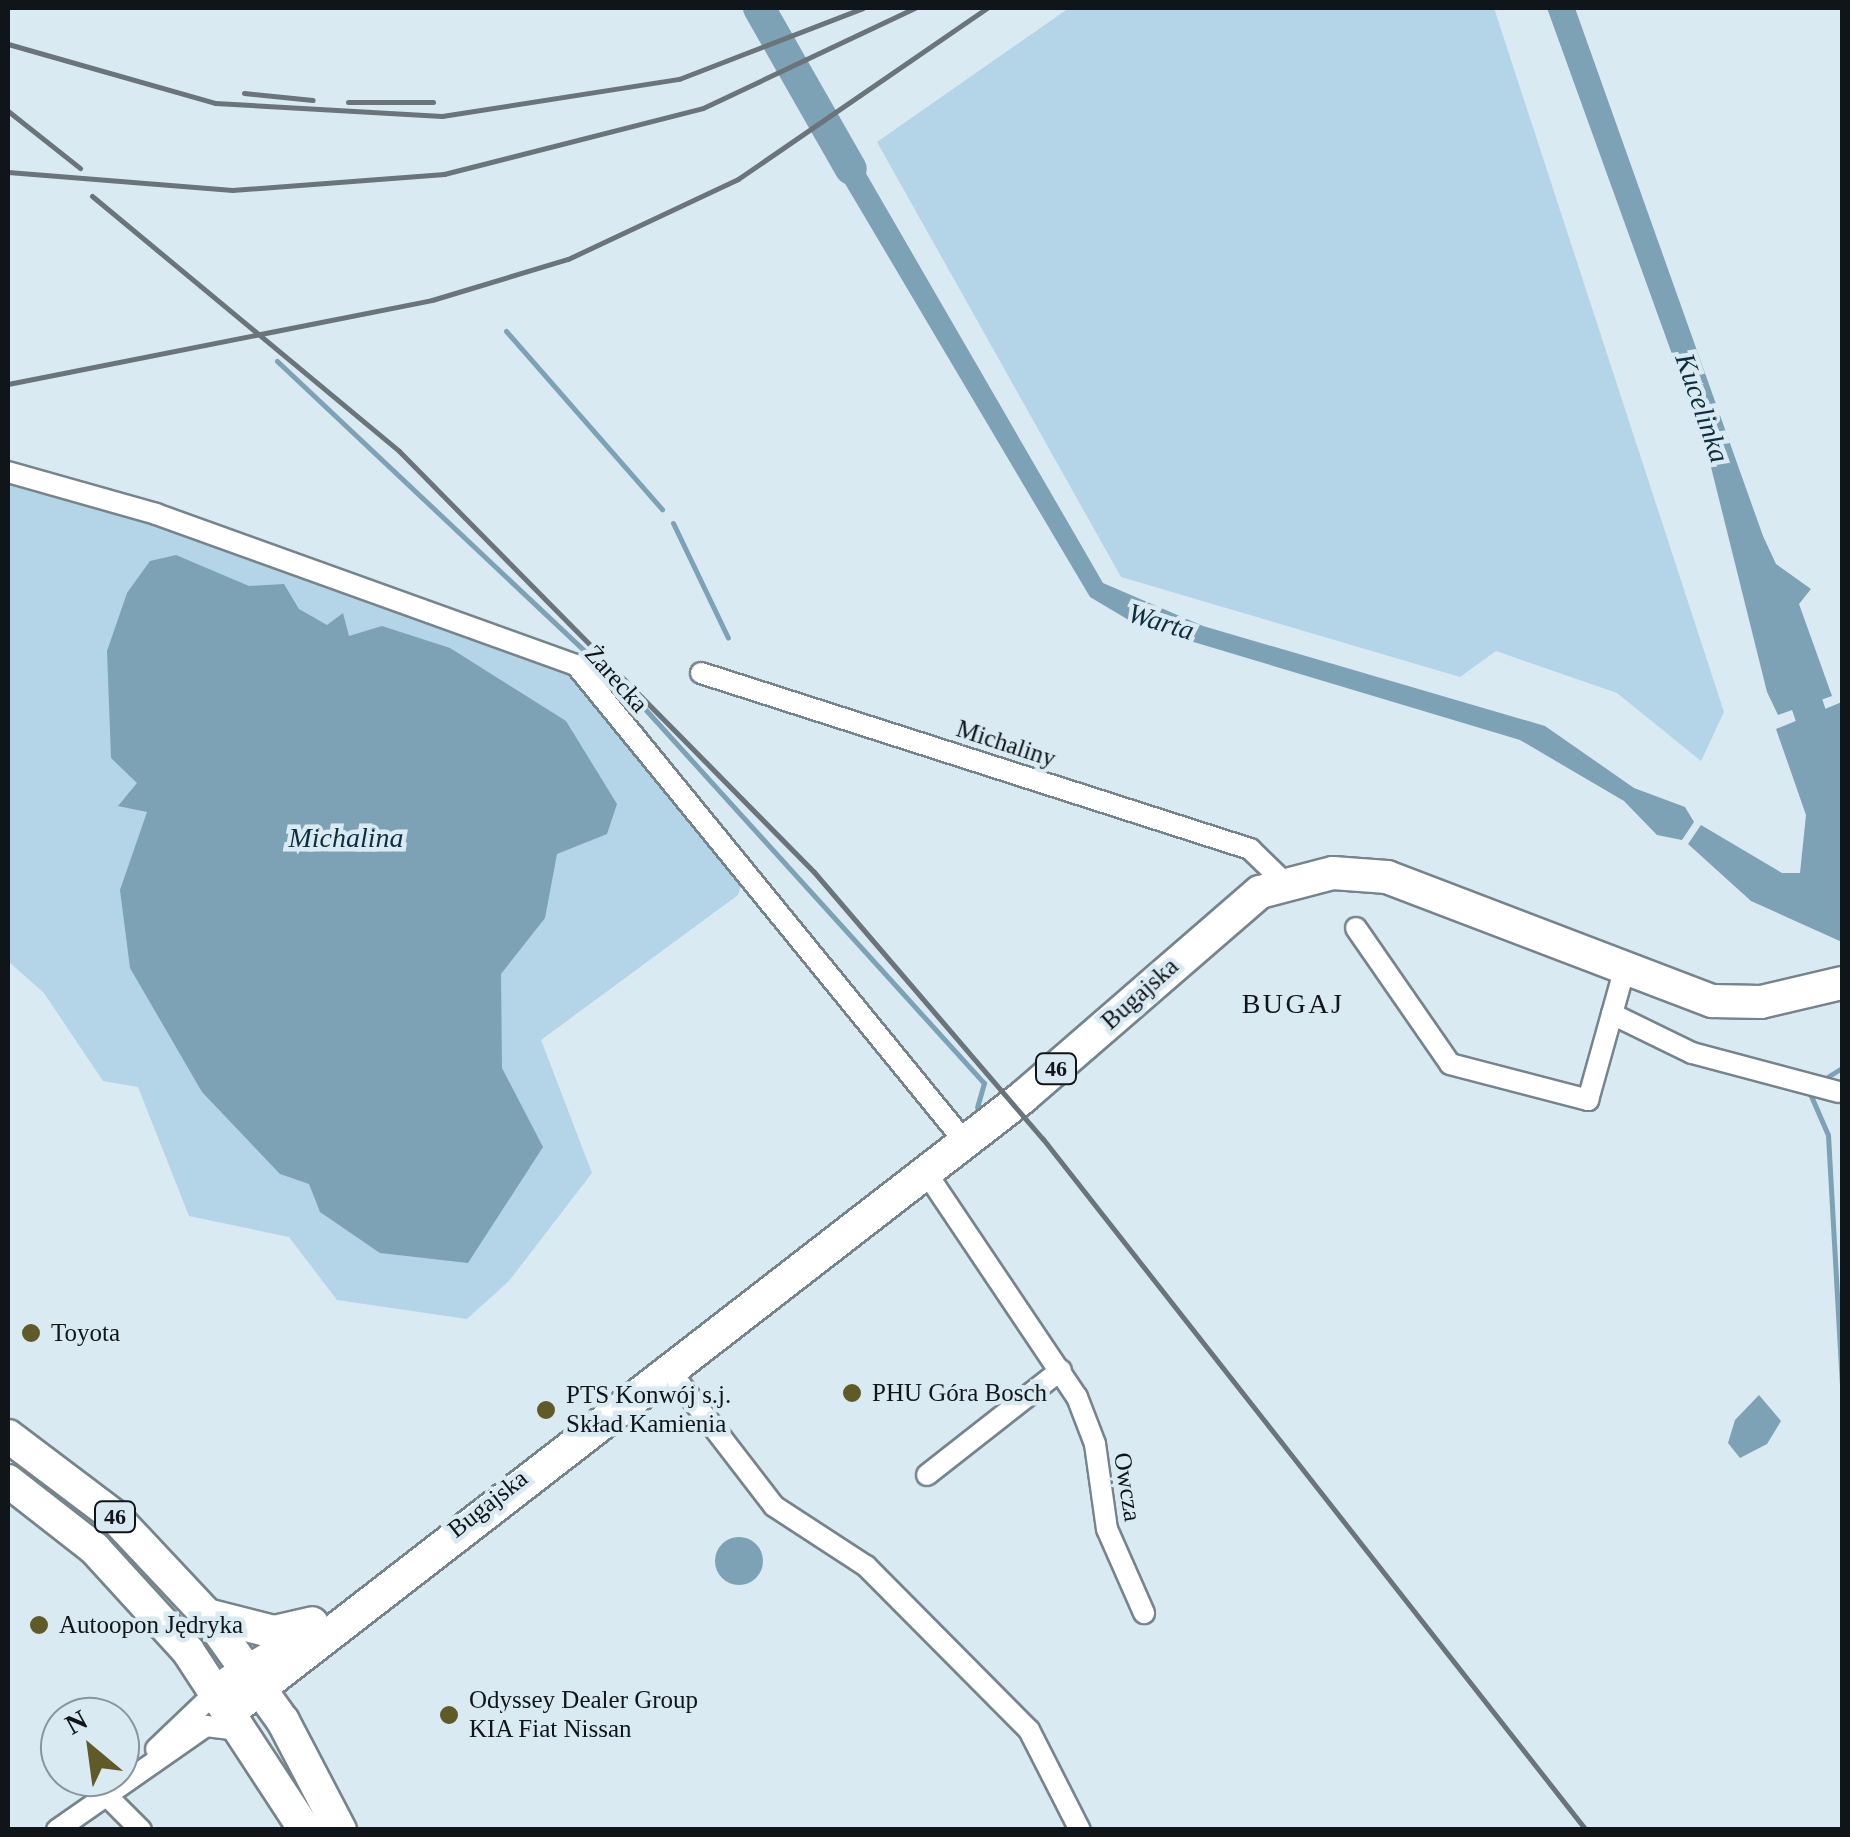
<!DOCTYPE html>
<meta charset="utf-8">
<style>
body{margin:0}
#map{position:relative;width:1850px;height:1837px;overflow:hidden;background:#daeaf3;font-family:Georgia,serif}
div>[style]{position:absolute}
.green>*{inset:0;background:#b4d4e7}
.water>*{inset:0;background:#7da1b5}
.round{border-radius:50%}
.stream>*{height:5px;margin:-2.5px;padding:0 2.5px;transform-origin:2.5px;border-radius:2.5px;background:#7da1b5}
.river>*{height:32px;margin:-16px;padding:0 16px;transform-origin:16px;border-radius:16px;background:#7da1b5}
.roads{filter:drop-shadow(2px 0 #76848c) drop-shadow(-2px 0 #76848c) drop-shadow(0 2px #76848c) drop-shadow(0 -2px #76848c)}
.street>*{height:20px;margin:-10px;padding:0 10px;transform-origin:10px;border-radius:10px;background:#fff}
.primary>*{height:32px;margin:-16px;padding:0 16px;transform-origin:16px;border-radius:16px;background:#fff}
.rail>*{height:5px;margin:-2.5px;padding:0 2.5px;transform-origin:2.5px;border-radius:2.5px;background:#6a747a}
.dots>*{width:28px;height:28px;translate:-50% -50%;box-sizing:border-box;border:5px solid #daeaf3;border-radius:50%}
span{translate:-50% -50%;white-space:nowrap;text-align:center;line-height:1.15;-webkit-text-stroke:9px #daeaf3;paint-order:stroke}
.shield-label span{padding:2px 8px;background:#daeaf3;border:2px solid;border-radius:8px;-webkit-text-stroke-width:0}
.shield-label{font-size:22px;color:#0f1518;font-weight:700}
.street-label{font-size:25px;color:#0f1518}
.poi-label{font-size:25px;color:#0f1518}
.left{translate:0 -50%;text-align:left}
.water-label{font-size:28px;color:#0d2e3e;font-style:italic}
.neighbourhood-label{font-size:28px;color:#0f1518;letter-spacing:2.5px}
.frame{position:absolute;inset:0;border:10px solid #0f1518;pointer-events:none}
.north{position:absolute;left:40px;top:1697px;width:100px;height:100px;box-sizing:border-box;background:#daeaf3;border:2px solid #89959b;border-radius:50%;rotate:331deg;font-size:28px;font-weight:700;line-height:40px;text-align:center;color:#0f1518}
.north::after{content:'';display:block;margin:auto;width:35px;height:45px;background:#5f5a27;clip-path:polygon(50% 0,100% 100%,50% 72%,0 100%)}
</style>
<div id="map">
<div class="green">
<i style="clip-path:polygon(1069px 8px,1494px 8px,1724px 712px,1701px 761px,1617px 693px,1496px 651px,1460px 677px,1121px 577px,877px 142px)"></i>
<i style="clip-path:polygon(8px 480px,163px 522px,567px 666px,667px 797px,677px 791px,744px 876px,738px 895px,541px 1040px,592px 1173px,509px 1281px,467px 1319px,337px 1300px,289px 1237px,189px 1216px,138px 1087px,103px 1081px,44px 993px,8px 961px)"></i>
</div>
<div class="water">
<i style="clip-path:polygon(1547px 8px,1575px 8px,1763px 536px,1776px 564px,1811px 589px,1799px 604px,1832px 696px,1778px 715px,1767px 692px,1707px 451px)"></i>
<i style="clip-path:polygon(838px 125px,1103px 583px,1203px 626px,1545px 726px,1634px 788px,1685px 807px,1694px 822px,1682px 840px,1657px 835px,1624px 801px,1520px 740px,1137px 625px,1090px 597px,818px 138px)"></i>
<i style="clip-path:polygon(176px 555px,249px 586px,284px 584px,299px 609px,327px 625px,343px 613px,349px 636px,382px 626px,450px 648px,566px 721px,617px 804px,607px 834px,557px 854px,545px 918px,501px 974px,502px 1068px,543px 1147px,468px 1263px,380px 1253px,320px 1212px,309px 1184px,280px 1174px,202px 1092px,130px 968px,120px 890px,147px 812px,118px 806px,137px 783px,111px 758px,107px 651px,127px 593px,150px 561px)"></i>
<i style="clip-path:polygon(1842px 702px,1842px 942px,1751px 901px,1688px 844px,1701px 825px,1782px 873px,1800px 873px,1806px 815px,1776px 729px)"></i>
<i style="clip-path:polygon(1759px 1395px,1781px 1421px,1767px 1444px,1740px 1458px,1728px 1443px,1735px 1420px)"></i>
<i class="round" style="left:715px;top:1537px;width:48px;height:48px"></i>
</div>
<div class="stream">
<i style="left:506px;top:331px;width:237px;rotate:48.8deg"></i>
<i style="left:277px;top:361px;width:487px;rotate:43.3deg"></i>
<i style="left:673px;top:523px;width:127px;rotate:64.4deg"></i>
<i style="left:636px;top:699px;width:518px;rotate:47.82deg"></i>
<i style="left:984px;top:1083px;width:25px;rotate:106deg"></i>
<i style="left:1821px;top:1081px;width:25px;rotate:-32deg"></i>
<i style="left:1808px;top:1089px;width:50px;rotate:66.5deg"></i>
<i style="left:1828px;top:1135px;width:249px;rotate:86.8deg"></i>
</div>
<div class="river">
<i style="left:759px;top:8px;width:185px;rotate:60.3deg"></i>
<i style="left:1793px;top:662px;width:155px;rotate:71.6deg"></i>
</div>
<div class="roads">
<div class="street">
<i style="left:8px;top:472px;width:154px;rotate:15.8deg"></i>
<i style="left:156px;top:514px;width:446px;rotate:19.8deg"></i>
<i style="left:576px;top:665px;width:616px;rotate:50.8deg"></i>
<i style="left:701px;top:673px;width:577px;rotate:17.77deg"></i>
<i style="left:1250px;top:849px;width:47px;rotate:44.1deg"></i>
<i style="left:1356px;top:928px;width:165px;rotate:55.3deg"></i>
<i style="left:1450px;top:1064px;width:143px;rotate:14.6deg"></i>
<i style="left:1588px;top:1100px;width:89px;rotate:-74.4deg"></i>
<i style="left:1624px;top:971px;width:45px;rotate:105.6deg"></i>
<i style="left:1612px;top:1014px;width:89px;rotate:26deg"></i>
<i style="left:1692px;top:1053px;width:152px;rotate:14.9deg"></i>
<i style="left:925px;top:1171px;width:272px;rotate:56.1deg"></i>
<i style="left:1077px;top:1397px;width:50px;rotate:69deg"></i>
<i style="left:1095px;top:1444px;width:86px;rotate:82deg"></i>
<i style="left:1107px;top:1529px;width:92px;rotate:66.2deg"></i>
<i style="left:667px;top:1367px;width:175px;rotate:52.4deg"></i>
<i style="left:774px;top:1506px;width:110px;rotate:33.1deg"></i>
<i style="left:866px;top:1566px;width:231px;rotate:45.2deg"></i>
<i style="left:1029px;top:1730px;width:112px;rotate:63deg"></i>
<i style="left:927px;top:1475px;width:170px;rotate:-38.1deg"></i>
<i style="left:156px;top:1749px;width:86px;rotate:-43.6deg"></i>
<i style="left:105px;top:1794px;width:51px;rotate:45deg"></i>
<i style="left:57px;top:1830px;width:182px;rotate:-34.9deg"></i>
<i style="left:206px;top:1726px;width:35px;rotate:7deg"></i>
</div>
<div class="primary">
<i style="left:8px;top:1436px;width:133px;rotate:37deg"></i>
<i style="left:114px;top:1516px;width:136px;rotate:46.8deg"></i>
<i style="left:207px;top:1615px;width:130px;rotate:54.4deg"></i>
<i style="left:283px;top:1721px;width:123px;rotate:62.4deg"></i>
<i style="left:8px;top:1481px;width:110px;rotate:38deg"></i>
<i style="left:95px;top:1549px;width:138px;rotate:47.6deg"></i>
<i style="left:188px;top:1651px;width:214px;rotate:56.8deg"></i>
<i style="left:207px;top:1615px;width:69px;rotate:14.2deg"></i>
<i style="left:274px;top:1632px;width:39px;rotate:-13deg"></i>
<i style="left:230px;top:1682px;width:101px;rotate:-30.9deg"></i>
<i style="left:232px;top:1710px;width:1001px;rotate:-37.77deg"></i>
<i style="left:1023px;top:1097px;width:313px;rotate:-40.9deg"></i>
<i style="left:1260px;top:892px;width:75px;rotate:-14.6deg"></i>
<i style="left:1333px;top:873px;width:54px;rotate:4.2deg"></i>
<i style="left:1387px;top:877px;width:348px;rotate:20.9deg"></i>
<i style="left:1712px;top:1001px;width:49px;rotate:1.2deg"></i>
<i style="left:1761px;top:1002px;width:83px;rotate:-13.2deg"></i>
</div>
</div>
<div class="rail">
<i style="left:8px;top:44px;width:215px;rotate:15.9deg"></i>
<i style="left:215px;top:103px;width:227px;rotate:3.3deg"></i>
<i style="left:442px;top:116px;width:240px;rotate:-8.9deg"></i>
<i style="left:679px;top:79px;width:197px;rotate:-21.1deg"></i>
<i style="left:244px;top:93px;width:69px;rotate:5.8deg"></i>
<i style="left:348px;top:102px;width:85px"></i>
<i style="left:8px;top:111px;width:92px;rotate:38.4deg"></i>
<i style="left:8px;top:172px;width:225px;rotate:4.6deg"></i>
<i style="left:232px;top:190px;width:213px;rotate:-4.3deg"></i>
<i style="left:444px;top:174px;width:267px;rotate:-14.3deg"></i>
<i style="left:703px;top:108px;width:234px;rotate:-25.3deg"></i>
<i style="left:92px;top:196px;width:399px;rotate:39.7deg"></i>
<i style="left:399px;top:451px;width:591px;rotate:45.41deg"></i>
<i style="left:814px;top:872px;width:352px;rotate:49.4deg"></i>
<i style="left:1043px;top:1139px;width:879px;rotate:51.84deg"></i>
<i style="left:8px;top:384px;width:432px;rotate:-11.2deg"></i>
<i style="left:432px;top:300px;width:142px;rotate:-16.8deg"></i>
<i style="left:568px;top:259px;width:188px;rotate:-25.2deg"></i>
<i style="left:738px;top:179px;width:302px;rotate:-34.5deg"></i>
</div>
<div class="dots">
<i style="left:31px;top:1333px;background:#5f5a27"></i>
<i style="left:852px;top:1393px;background:#5f5a27"></i>
<i style="left:546px;top:1410px;background:#5f5a27"></i>
<i style="left:39px;top:1625px;background:#5f5a27"></i>
<i style="left:449px;top:1715px;background:#5f5a27"></i>
</div>
<div class="shield-label">
<span style="left:1056px;top:1069px">46</span>
<span style="left:115px;top:1517px">46</span>
</div>
<div class="street-label">
<span style="left:616px;top:679px;rotate:48deg">Żarecka</span>
<span style="left:1006px;top:744px;rotate:18deg">Michaliny</span>
<span style="left:1140px;top:994px;rotate:-42deg">Bugajska</span>
<span style="left:1127px;top:1487px;rotate:81deg">Owcza</span>
<span style="left:488px;top:1504px;rotate:-38deg">Bugajska</span>
</div>
<div class="poi-label">
<span class="left" style="left:51px;top:1333px">Toyota</span>
<span class="left" style="left:872px;top:1393px">PHU Góra Bosch</span>
<span class="left" style="left:566px;top:1410px">PTS Konwój s.j.<br>Skład Kamienia</span>
<span class="left" style="left:59px;top:1625px">Autoopon Jędryka</span>
<span class="left" style="left:469px;top:1715px">Odyssey Dealer Group<br>KIA Fiat Nissan</span>
</div>
<div class="water-label">
<span style="left:1702px;top:408px;rotate:71deg">Kucelinka</span>
<span style="left:1161px;top:622px;rotate:17deg">Warta</span>
<span style="left:346px;top:838px">Michalina</span>
</div>
<div class="neighbourhood-label">
<span style="left:1293px;top:1004px">BUGAJ</span>
</div>
<div class="frame"></div>
<div class="north">N</div>
</div>
